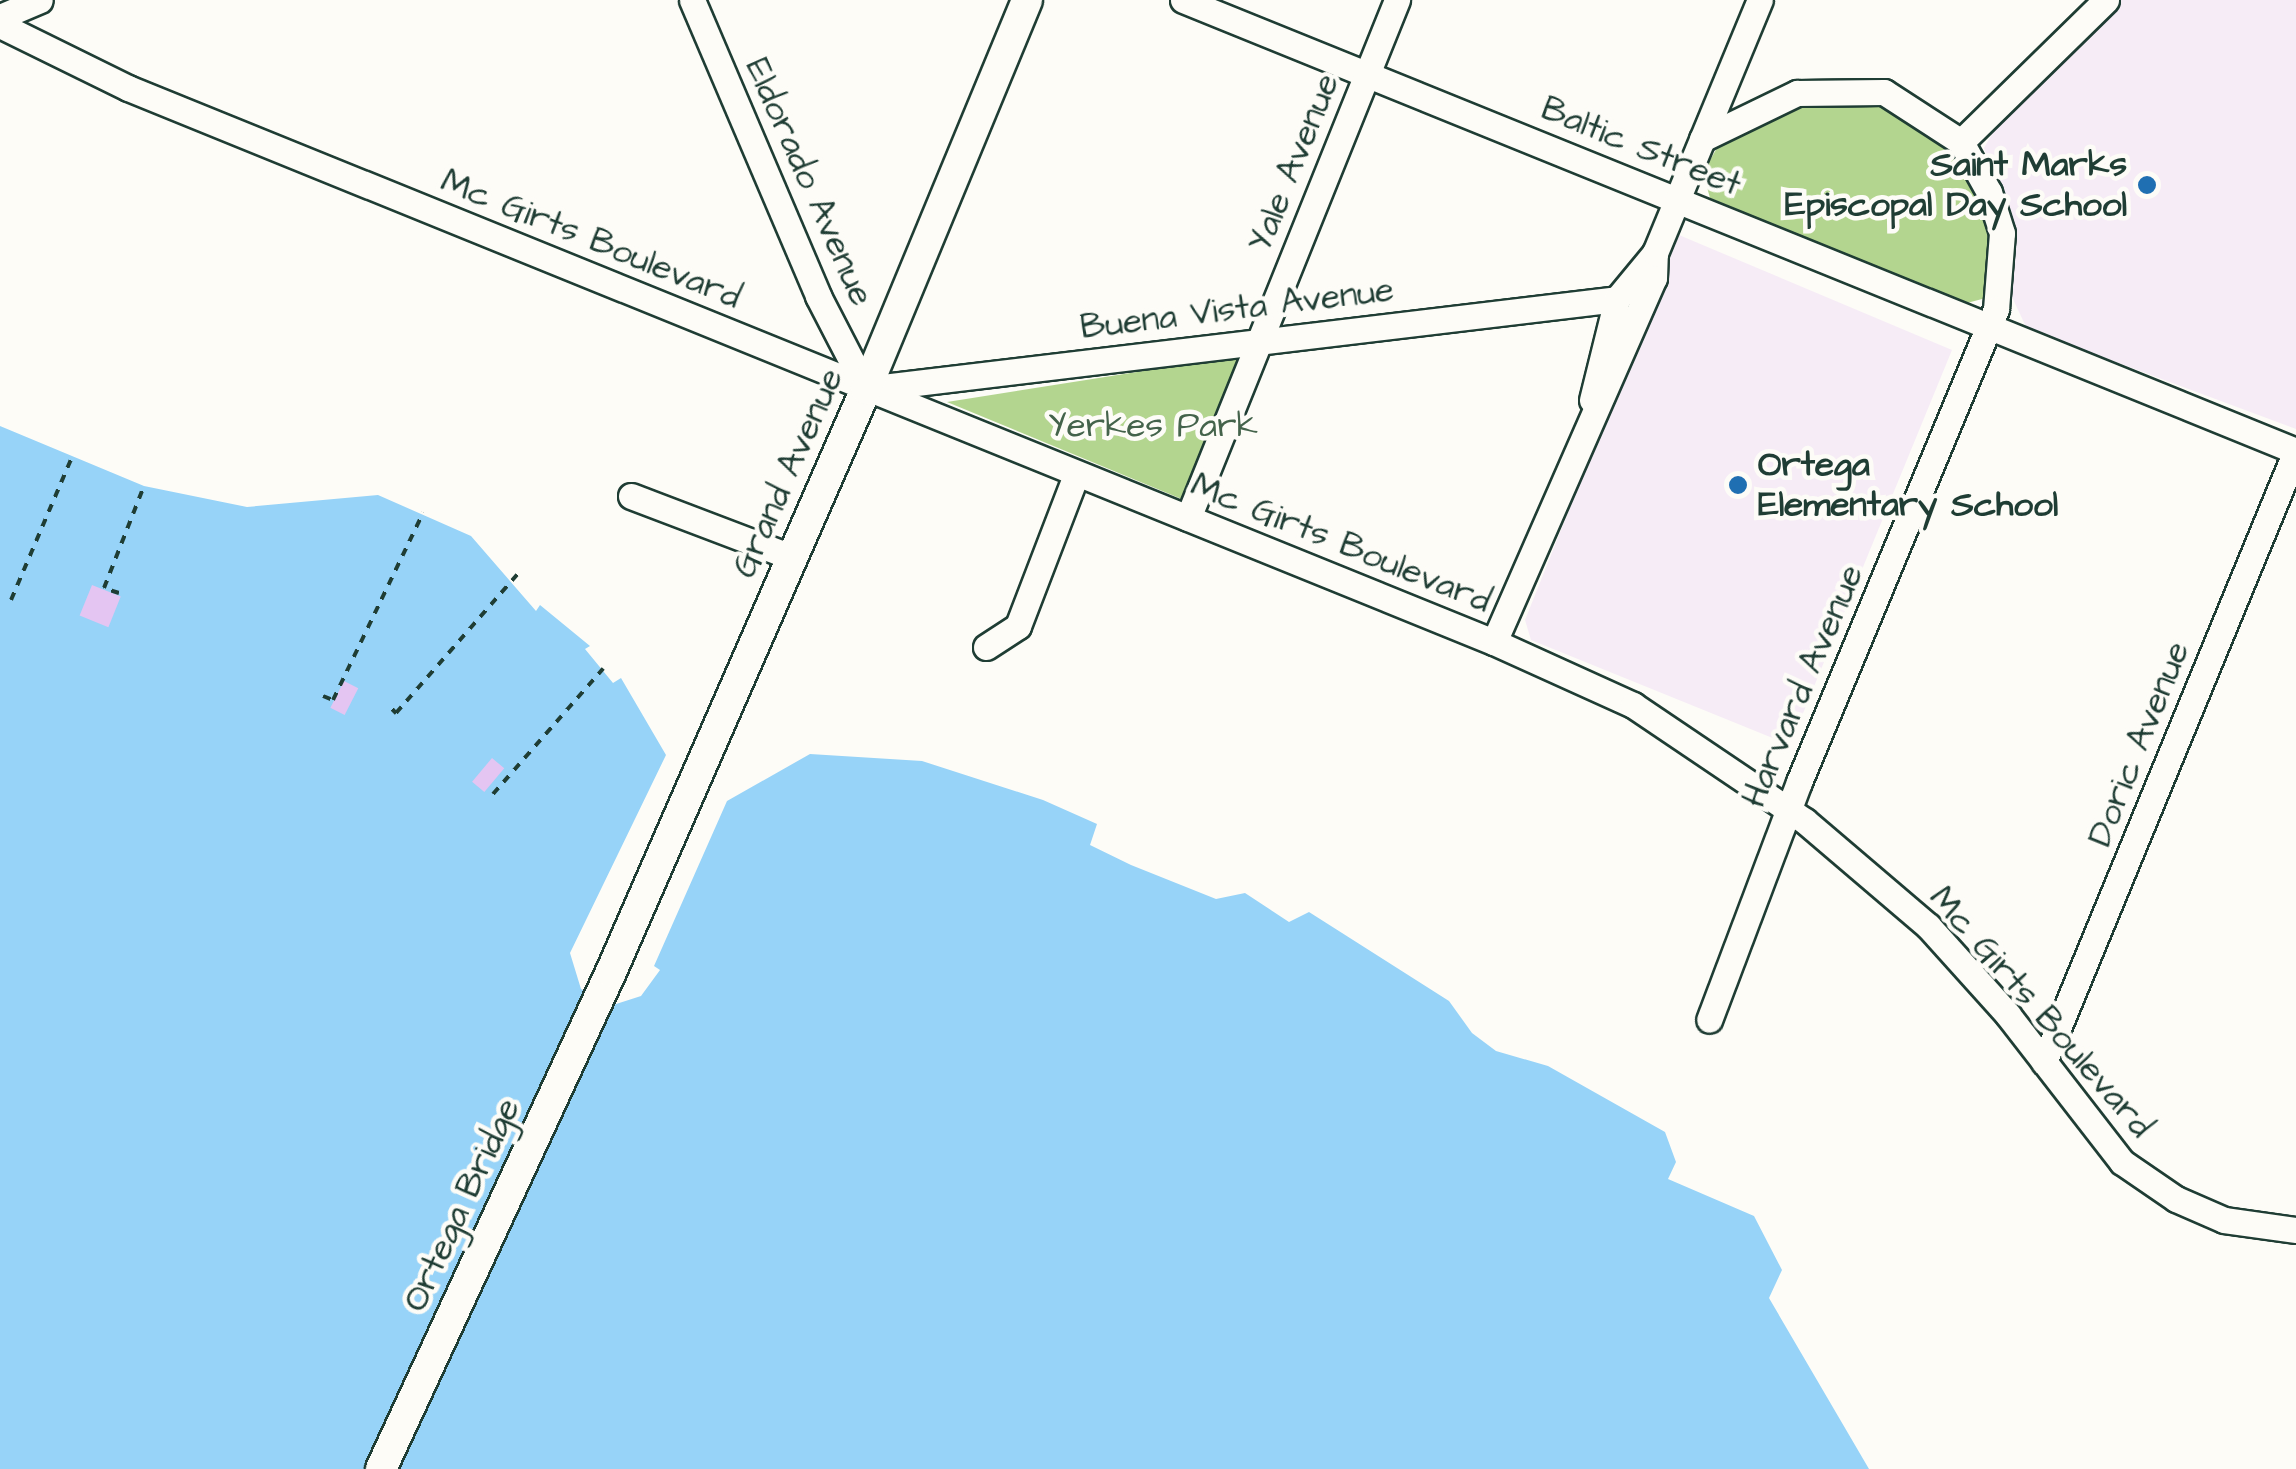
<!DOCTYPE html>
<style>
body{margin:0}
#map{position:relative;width:2296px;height:1469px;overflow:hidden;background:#fdfcf7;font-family:"Architects Daughter",sans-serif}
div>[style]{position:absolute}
.built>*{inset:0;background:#f6ecf6}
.green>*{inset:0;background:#b3d58f}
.water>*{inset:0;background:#97d3f8}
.building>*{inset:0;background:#e4c5f2;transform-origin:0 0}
.path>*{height:4px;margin-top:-2px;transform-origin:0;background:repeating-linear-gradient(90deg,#1f3d34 0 8px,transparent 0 16px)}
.roads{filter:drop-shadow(2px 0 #1f3d34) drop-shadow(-2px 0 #1f3d34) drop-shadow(0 2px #1f3d34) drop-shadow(0 -2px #1f3d34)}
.minor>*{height:25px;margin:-12.5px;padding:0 12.5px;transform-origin:12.5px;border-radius:12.5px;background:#fdfcf7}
.major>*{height:30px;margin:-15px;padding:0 15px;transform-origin:15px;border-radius:15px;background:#fdfcf7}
.dots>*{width:28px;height:28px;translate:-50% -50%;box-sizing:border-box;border:5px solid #fdfcf7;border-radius:50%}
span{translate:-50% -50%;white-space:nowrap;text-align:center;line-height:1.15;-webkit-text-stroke:9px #fdfcf7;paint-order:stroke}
.street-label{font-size:35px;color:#1f3d34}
.poi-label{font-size:35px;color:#1f3d34;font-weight:700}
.right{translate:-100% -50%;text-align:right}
.left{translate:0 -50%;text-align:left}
.park-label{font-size:35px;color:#44634b}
</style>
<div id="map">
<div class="built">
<i style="clip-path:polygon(2120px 0,2296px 0,2296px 429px,2027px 329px,2012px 297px,2011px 223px,1984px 148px,2000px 120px)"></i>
<i style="clip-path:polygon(1679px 235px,1952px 350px,1790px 745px,1531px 640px,1525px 620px)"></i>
</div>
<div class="green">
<i style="clip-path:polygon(1799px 102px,1872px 103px,1915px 119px,1952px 148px,1988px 214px,1993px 255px,1986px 298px,1963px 304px,1710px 198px,1703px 173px,1723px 137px)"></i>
<i style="clip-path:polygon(1245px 355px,1184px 500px,947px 402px)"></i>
</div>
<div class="water">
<i style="clip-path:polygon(0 426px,144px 486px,247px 507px,378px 495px,471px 536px,536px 611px,540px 605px,590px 646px,585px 649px,613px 683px,621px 678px,666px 755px,570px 953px,581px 989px,613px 1005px,641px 996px,660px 970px,654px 966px,727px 801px,810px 754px,922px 761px,1043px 800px,1097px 824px,1090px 845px,1131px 865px,1216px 899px,1245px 893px,1289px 922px,1309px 912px,1449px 1001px,1472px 1033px,1496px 1051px,1548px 1066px,1665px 1132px,1676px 1162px,1668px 1179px,1754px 1216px,1782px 1270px,1769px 1298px,1869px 1469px,0 1469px)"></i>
</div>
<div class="building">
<i style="left:92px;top:585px;width:31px;height:33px;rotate:22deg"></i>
<i style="left:344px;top:681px;width:16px;height:30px;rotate:27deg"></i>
<i style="left:492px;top:758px;width:16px;height:31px;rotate:40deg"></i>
</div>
<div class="path">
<i style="left:119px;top:593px;width:16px;rotate:-162deg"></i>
<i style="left:104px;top:588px;width:110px;rotate:-68.6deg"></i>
<i style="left:11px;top:600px;width:155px;rotate:-66.9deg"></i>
<i style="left:323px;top:696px;width:11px;rotate:22deg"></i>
<i style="left:333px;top:700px;width:208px;rotate:-64.3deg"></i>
<i style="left:392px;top:709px;width:6px;rotate:45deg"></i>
<i style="left:396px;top:713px;width:184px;rotate:-48.8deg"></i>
<i style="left:493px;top:794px;width:167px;rotate:-48.7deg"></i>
</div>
<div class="roads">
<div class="minor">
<i style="left:692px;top:0;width:322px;rotate:66.9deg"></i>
<i style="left:818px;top:296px;width:105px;rotate:62.7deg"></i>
<i style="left:866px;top:389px;width:756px;rotate:-6.83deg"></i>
<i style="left:1183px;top:0;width:1201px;rotate:22.06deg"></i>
<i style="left:0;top:17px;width:43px;rotate:-23deg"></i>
<i style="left:0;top:25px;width:143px;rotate:26.2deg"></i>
<i style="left:128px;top:88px;width:1474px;rotate:22.08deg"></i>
<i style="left:1494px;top:642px;width:153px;rotate:24.4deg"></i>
<i style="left:1633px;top:705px;width:207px;rotate:34deg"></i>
<i style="left:1805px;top:821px;width:162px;rotate:40.5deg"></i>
<i style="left:1928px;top:926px;width:120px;rotate:48deg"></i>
<i style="left:2008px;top:1015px;width:186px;rotate:52.2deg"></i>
<i style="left:2122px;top:1162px;width:65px;rotate:34.4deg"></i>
<i style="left:2176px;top:1199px;width:52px;rotate:23.6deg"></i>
<i style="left:2224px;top:1220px;width:73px;rotate:7.9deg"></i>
<i style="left:1702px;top:139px;width:106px;rotate:-25.8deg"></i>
<i style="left:1797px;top:93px;width:87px;rotate:-0.7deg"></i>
<i style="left:1884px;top:92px;width:92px;rotate:33deg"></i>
<i style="left:1961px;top:142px;width:57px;rotate:60.8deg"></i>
<i style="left:1989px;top:192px;width:43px;rotate:72.4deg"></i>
<i style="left:2002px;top:233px;width:76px;rotate:94.5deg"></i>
<i style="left:1996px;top:309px;width:512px;rotate:112.61deg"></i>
<i style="left:1799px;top:782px;width:254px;rotate:110.7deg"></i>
<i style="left:1961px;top:142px;width:203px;rotate:-44.4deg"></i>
<i style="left:1592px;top:400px;width:104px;rotate:-76.1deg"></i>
<i style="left:1617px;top:299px;width:60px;rotate:-50.4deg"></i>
<i style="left:631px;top:496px;width:172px;rotate:20.8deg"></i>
<i style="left:1188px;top:518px;width:559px;rotate:-68.03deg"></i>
<i style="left:1494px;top:642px;width:398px;rotate:-66.3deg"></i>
<i style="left:1654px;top:278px;width:25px;rotate:-88deg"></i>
<i style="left:1655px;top:253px;width:274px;rotate:-67.5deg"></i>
<i style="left:986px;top:647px;width:38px;rotate:-33deg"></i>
<i style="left:1018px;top:626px;width:162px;rotate:-69deg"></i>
<i style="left:2044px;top:1062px;width:661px;rotate:-67.59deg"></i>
</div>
<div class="major">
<i style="left:381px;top:1469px;width:548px;rotate:-65.17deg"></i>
<i style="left:611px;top:972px;width:636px;rotate:-66.38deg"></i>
<i style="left:866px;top:389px;width:421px;rotate:-67.5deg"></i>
</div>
</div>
<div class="dots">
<i style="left:2147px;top:185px;background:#1f6fb2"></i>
<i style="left:1738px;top:485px;background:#1f6fb2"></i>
</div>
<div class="street-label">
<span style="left:1641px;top:147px;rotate:22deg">Baltic Street</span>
<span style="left:1294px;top:163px;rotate:-68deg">Yale Avenue</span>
<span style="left:809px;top:182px;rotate:66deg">Eldorado Avenue</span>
<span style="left:591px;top:239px;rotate:22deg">Mc Girts Boulevard</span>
<span style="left:1237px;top:309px;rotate:-7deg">Buena Vista Avenue</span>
<span style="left:788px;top:473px;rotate:-66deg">Grand Avenue</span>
<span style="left:1341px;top:543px;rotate:22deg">Mc Girts Boulevard</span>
<span style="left:1803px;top:686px;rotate:-67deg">Harvard Avenue</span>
<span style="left:2139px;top:744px;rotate:-68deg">Doric Avenue</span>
<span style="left:2041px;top:1012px;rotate:49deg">Mc Girts Boulevard</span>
<span style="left:462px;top:1205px;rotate:-65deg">Ortega Bridge</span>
</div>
<div class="poi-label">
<span class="right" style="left:2127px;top:185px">Saint Marks<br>Episcopal Day School</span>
<span class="left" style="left:1758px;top:485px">Ortega<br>Elementary School</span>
</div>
<div class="park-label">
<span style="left:1153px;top:426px">Yerkes Park</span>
</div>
</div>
